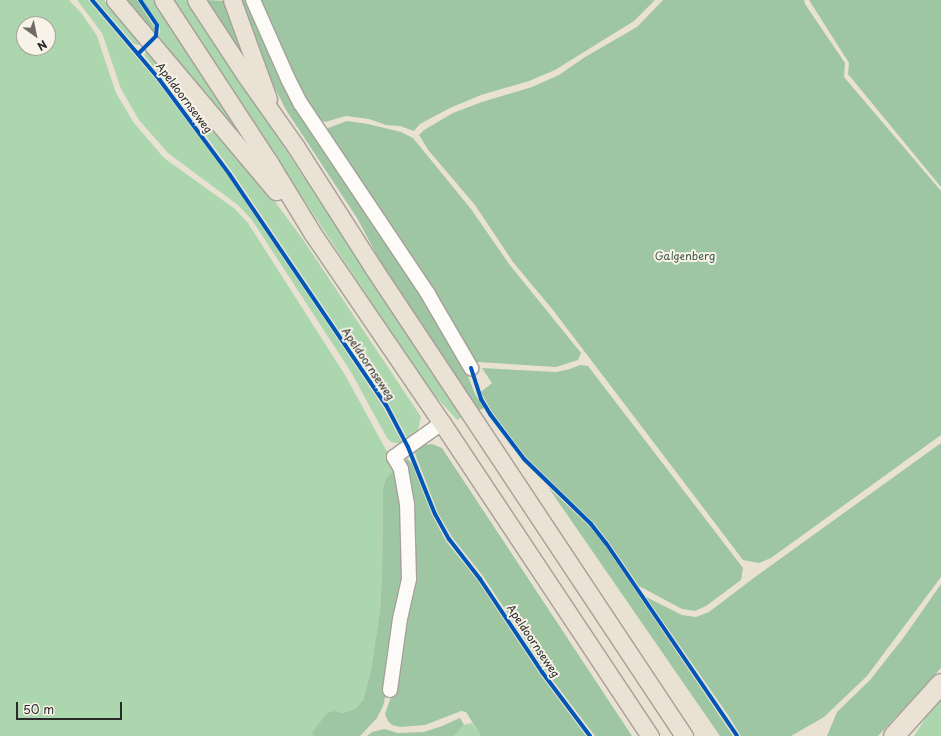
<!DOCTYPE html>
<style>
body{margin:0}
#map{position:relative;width:941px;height:736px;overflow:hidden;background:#e9e2d3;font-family:"Playpen Sans",sans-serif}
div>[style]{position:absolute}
.green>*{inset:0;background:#abd6ae}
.forest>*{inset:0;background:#9fc6a2}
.roads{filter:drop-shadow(1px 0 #a4a098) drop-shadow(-1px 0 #a4a098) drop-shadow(0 1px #a4a098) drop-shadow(0 -1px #a4a098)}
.minor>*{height:14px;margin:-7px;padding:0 7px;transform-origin:7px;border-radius:7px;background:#fcfbf8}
.major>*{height:17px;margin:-8.5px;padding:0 8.5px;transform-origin:8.5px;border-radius:8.5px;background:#ebe2d6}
.highway>*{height:20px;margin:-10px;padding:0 10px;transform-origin:10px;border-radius:10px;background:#ebe2d6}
.cycleway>*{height:4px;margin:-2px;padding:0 2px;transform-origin:2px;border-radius:2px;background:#0057b8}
span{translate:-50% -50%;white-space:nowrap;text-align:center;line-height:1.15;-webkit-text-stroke:4px #f7f3e8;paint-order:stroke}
.street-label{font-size:11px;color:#2b2b2b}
.park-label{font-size:11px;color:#425c49}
.north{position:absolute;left:16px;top:16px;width:40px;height:40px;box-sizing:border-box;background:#f7f3e8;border:1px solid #a5a39c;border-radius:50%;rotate:147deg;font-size:11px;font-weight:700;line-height:16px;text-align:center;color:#2b2b2b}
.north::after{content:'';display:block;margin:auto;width:14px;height:18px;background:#6e6b66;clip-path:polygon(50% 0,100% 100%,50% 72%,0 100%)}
.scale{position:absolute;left:16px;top:702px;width:106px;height:18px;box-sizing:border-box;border:2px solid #2b2b2b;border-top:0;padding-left:5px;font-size:12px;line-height:14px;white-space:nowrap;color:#2b2b2b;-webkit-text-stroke:3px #f7f3e8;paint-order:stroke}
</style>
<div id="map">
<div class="green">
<i style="clip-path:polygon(evenodd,0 0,69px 0,82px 14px,97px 36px,116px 93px,134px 123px,164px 158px,235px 209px,248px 223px,345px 375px,396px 468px,385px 479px,383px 490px,382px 574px,380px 610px,371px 670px,363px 700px,355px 709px,343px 713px,335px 711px,313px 733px,315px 736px,0 736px,0 0,24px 24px,48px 24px,48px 48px,24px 48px,24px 24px)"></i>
<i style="clip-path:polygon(77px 0,88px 0,157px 81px,228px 176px,383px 407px,403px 444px,391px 442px,387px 438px,351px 372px,252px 220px,238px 205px,168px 153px,139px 120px,121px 89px,102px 33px)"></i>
<i style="clip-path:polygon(96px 0,104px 0,142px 44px,137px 45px,133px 43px)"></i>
<i style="clip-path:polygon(143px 0,154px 0,265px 167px,157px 39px,160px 32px,159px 24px)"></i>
<i style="clip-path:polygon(172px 0,187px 0,462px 417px,457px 420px,428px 388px)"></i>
<i style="clip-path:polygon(147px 50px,264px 187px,302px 238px,421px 417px,418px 429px,413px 438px,409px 441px,389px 404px,233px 173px,180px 100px,144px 55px)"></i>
<i style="clip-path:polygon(941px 697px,941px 736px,914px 736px,934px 705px)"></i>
<i style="clip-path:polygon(472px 723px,481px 736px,454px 736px,464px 725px)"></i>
</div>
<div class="forest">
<i style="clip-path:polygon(123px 0,137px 0,155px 28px,153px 35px)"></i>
<i style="clip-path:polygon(206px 0,227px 1px,254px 73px)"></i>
<i style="clip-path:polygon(238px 0,248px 0,258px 25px,459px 353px,475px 394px,484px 408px,477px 411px,387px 274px,357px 218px,286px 110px,264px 67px)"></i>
<i style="clip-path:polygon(260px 0,655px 0,634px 21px,555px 70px,529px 81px,481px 95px,450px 108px,420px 124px,414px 131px,400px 126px,386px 125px,369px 119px,346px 116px,325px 122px,316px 118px,305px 102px)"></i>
<i style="clip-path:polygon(663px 0,804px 0,805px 4px,845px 63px,844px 77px,941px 191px,941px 435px,771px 558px,759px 563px,743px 560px,553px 310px,513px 262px,475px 205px,429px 151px,419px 135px,424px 130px,453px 113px,482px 102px,532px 87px,559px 75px,585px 57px,637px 27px)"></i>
<i style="clip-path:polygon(809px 0,941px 0,941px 187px,848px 74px,849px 63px)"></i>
<i style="clip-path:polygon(347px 121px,368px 124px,401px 132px,413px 138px,471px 209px,509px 264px,581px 353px,578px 360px,556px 367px,477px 362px,326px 132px,328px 128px)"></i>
<i style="clip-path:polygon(580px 365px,588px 366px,743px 568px,741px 580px,706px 606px,695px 611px,682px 609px,639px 586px,608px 541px,594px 523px,526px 457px,492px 412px,481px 392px,492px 383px,482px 368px,556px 372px,570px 369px)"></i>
<i style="clip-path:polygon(941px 443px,941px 577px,867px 676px,824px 717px,791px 736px,741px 736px,728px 715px,646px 597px,682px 615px,696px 617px,709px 612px,755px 577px)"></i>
<i style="clip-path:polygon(432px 444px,442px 448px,632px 736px,595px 736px,545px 670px,483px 576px,452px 537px,438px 513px,414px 451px,425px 445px)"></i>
<i style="clip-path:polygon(407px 458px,412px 464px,432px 515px,446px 541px,478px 581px,539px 673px,586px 736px,481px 736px,466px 712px,461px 711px,425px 725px,400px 727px,392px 725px,388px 721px,385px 714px,393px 691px,403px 620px,404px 463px)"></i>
<i style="clip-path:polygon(396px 468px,398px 470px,406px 578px,387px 690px,383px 706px,377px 718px,360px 736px,315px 736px,312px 733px,327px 713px,335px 711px,343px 713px,355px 709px,363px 700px,371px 670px,380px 610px,382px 574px,383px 490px,385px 479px)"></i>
<i style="clip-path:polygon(548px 487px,590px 527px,604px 544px,733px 736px,720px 736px)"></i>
<i style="clip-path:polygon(941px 584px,941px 668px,878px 736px,827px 736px,837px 712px,870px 680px,904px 637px)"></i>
<i style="clip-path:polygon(460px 718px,464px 725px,454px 736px,367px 736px,372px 732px,384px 729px,398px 733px,424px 732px,442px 726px)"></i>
</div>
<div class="roads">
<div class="minor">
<i style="left:253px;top:0;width:86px;rotate:66.1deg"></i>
<i style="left:288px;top:79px;width:28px;rotate:63deg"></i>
<i style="left:301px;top:104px;width:229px;rotate:56.2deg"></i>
<i style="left:428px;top:294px;width:86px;rotate:59.8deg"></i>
<i style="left:390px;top:690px;width:72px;rotate:-82deg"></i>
<i style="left:400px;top:619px;width:41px;rotate:-77.3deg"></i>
<i style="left:409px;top:579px;width:75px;rotate:-91.5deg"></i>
<i style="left:407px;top:504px;width:36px;rotate:-100deg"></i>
<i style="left:401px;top:469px;width:14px;rotate:-120deg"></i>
<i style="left:394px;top:457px;width:59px;rotate:-35.3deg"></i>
</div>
<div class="major">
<i style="left:115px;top:0;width:250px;rotate:49.9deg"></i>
<i style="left:163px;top:0;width:194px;rotate:56.8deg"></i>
<i style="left:269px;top:162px;width:84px;rotate:58.6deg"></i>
<i style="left:313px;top:234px;width:229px;rotate:55.7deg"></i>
<i style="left:442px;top:423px;width:376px;rotate:56.4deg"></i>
<i style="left:196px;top:0;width:91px;rotate:56.7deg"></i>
<i style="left:246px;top:76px;width:87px;rotate:54.8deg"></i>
<i style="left:296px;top:147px;width:145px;rotate:57.4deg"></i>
<i style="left:374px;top:269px;width:561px;rotate:56.42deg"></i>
<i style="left:232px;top:0;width:105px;rotate:70deg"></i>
</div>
<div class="highway">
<i style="left:894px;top:736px;width:70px;rotate:-47.9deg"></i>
</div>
</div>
<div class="cycleway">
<i style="left:92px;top:0;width:104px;rotate:49.7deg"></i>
<i style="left:159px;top:79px;width:119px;rotate:53.5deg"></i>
<i style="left:230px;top:175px;width:278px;rotate:55.9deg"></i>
<i style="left:386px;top:405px;width:47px;rotate:62.4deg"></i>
<i style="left:408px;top:447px;width:72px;rotate:68.1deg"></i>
<i style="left:435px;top:514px;width:29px;rotate:61deg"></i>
<i style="left:449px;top:539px;width:51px;rotate:52.2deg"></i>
<i style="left:480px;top:579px;width:112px;rotate:56.3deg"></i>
<i style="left:542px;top:672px;width:80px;rotate:53.1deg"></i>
<i style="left:138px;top:54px;width:25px;rotate:-45deg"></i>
<i style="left:156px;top:36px;width:11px;rotate:-85deg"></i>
<i style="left:157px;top:25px;width:30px;rotate:-124deg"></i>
<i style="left:471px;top:368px;width:33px;rotate:72deg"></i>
<i style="left:481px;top:399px;width:17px;rotate:59deg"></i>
<i style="left:490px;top:414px;width:56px;rotate:52.9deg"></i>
<i style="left:524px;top:459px;width:93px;rotate:44.1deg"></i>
<i style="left:591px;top:524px;width:24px;rotate:52deg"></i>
<i style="left:606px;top:543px;width:233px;rotate:55.8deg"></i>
</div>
<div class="street-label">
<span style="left:184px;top:98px;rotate:53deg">Apeldoornseweg</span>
<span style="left:368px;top:364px;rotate:56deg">Apeldoornseweg</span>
<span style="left:533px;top:641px;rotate:56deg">Apeldoornseweg</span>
</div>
<div class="park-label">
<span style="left:685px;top:256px">Galgenberg</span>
</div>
<div class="north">N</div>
<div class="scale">50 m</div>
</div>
